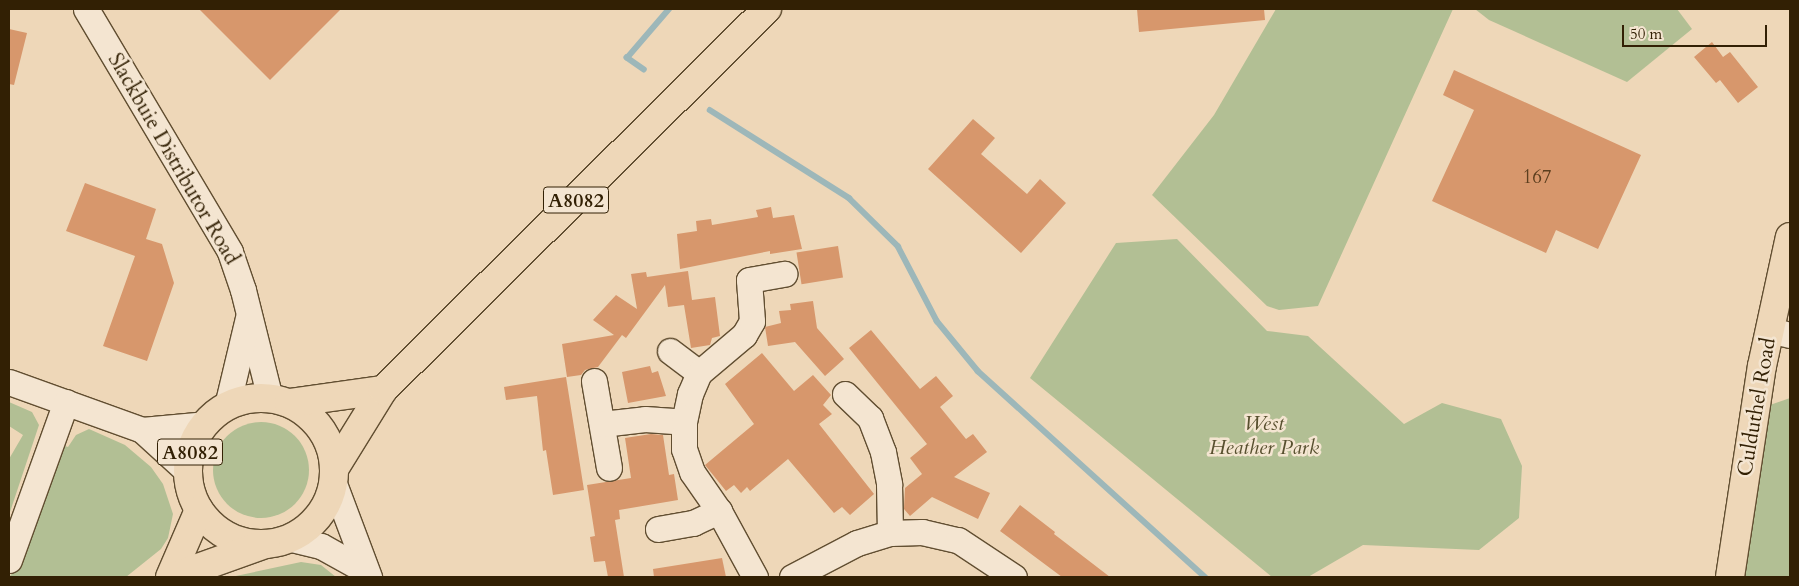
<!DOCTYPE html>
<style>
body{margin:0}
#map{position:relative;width:1799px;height:586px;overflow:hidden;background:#eed7b8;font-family:Cardo,serif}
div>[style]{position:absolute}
.green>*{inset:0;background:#b2bf94}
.round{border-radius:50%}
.stream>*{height:5.5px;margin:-2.75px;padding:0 2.75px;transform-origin:2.75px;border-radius:2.75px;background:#9db7b9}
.building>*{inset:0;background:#d7976c;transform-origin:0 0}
.roads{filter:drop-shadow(1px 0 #614e31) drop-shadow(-1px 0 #614e31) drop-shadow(0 1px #614e31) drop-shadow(0 -1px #614e31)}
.minor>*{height:25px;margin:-12.5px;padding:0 12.5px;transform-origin:12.5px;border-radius:12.5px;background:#f4e5d1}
.major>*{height:28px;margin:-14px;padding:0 14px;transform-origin:14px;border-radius:14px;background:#eed7b8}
.major>.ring{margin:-14px;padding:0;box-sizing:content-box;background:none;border:28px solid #eed7b8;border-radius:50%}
span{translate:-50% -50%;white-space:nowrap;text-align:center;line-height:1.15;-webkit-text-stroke:5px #f4e5d1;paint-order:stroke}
.number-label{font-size:19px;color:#5b3e1e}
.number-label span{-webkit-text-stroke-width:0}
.shield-label span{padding:1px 4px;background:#f4e5d1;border:1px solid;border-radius:4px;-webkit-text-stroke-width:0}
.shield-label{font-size:20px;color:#322004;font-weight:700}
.street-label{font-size:21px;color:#322004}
.park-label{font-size:21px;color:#58502f;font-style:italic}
.frame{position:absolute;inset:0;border:10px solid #322004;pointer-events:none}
.scale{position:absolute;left:1622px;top:25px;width:145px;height:22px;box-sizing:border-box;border:2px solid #322004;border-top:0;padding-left:6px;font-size:15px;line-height:18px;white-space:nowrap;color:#322004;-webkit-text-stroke:4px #f4e5d1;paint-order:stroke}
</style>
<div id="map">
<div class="green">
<i style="clip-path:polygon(1276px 9px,1453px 9px,1318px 306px,1279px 310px,1267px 306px,1152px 195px,1214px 115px)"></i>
<i style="clip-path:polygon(1475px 9px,1677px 9px,1692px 29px,1627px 82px,1489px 20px)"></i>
<i style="clip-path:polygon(1177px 239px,1267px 331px,1308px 336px,1404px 424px,1442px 403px,1501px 419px,1522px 466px,1519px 518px,1479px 550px,1363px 545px,1308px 577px,1272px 577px,1030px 378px,1116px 243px)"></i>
<i style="clip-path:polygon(1790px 398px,1790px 577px,1744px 577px,1767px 406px)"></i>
<i style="clip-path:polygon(9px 402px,32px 412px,39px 425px,9px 515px,9px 459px,23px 435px,9px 426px)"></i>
<i class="round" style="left:213px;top:422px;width:96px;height:96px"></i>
<i style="clip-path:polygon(89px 429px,125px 445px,151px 467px,163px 484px,173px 514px,168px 538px,161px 549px,126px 577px,9px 577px,16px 569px,62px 445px,68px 447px,76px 435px)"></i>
<i style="clip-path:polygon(301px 562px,321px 565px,336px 577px,231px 577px)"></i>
</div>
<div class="stream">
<i style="left:644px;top:70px;width:21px;rotate:-145deg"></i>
<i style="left:627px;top:58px;width:65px;rotate:-49.4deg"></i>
<i style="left:710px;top:110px;width:165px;rotate:32.3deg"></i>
<i style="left:849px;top:198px;width:69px;rotate:44.4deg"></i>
<i style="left:898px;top:246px;width:85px;rotate:62.5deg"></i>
<i style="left:937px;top:321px;width:65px;rotate:50.6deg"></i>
<i style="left:978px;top:371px;width:307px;rotate:42.2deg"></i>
</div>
<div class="building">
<i style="clip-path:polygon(199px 9px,341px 9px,270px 80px)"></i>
<i style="clip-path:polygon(1137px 9px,1264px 9px,1265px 20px,1139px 32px)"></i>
<i style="clip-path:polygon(9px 29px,27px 33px,14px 85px,9px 84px)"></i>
<i style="clip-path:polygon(1712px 42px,1723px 57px,1730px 52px,1758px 87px,1738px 103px,1720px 80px,1716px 83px,1694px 57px)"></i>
<i style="clip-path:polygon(1454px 70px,1641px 155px,1598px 249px,1556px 230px,1546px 253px,1432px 201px,1474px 110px,1443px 95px)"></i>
<i style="clip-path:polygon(973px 119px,995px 138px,981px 154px,1027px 194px,1040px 179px,1066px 203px,1021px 253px,928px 169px)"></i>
<i style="clip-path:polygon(85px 183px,156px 209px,146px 239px,162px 244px,174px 283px,147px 361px,103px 346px,135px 256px,66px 231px)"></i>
<i style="clip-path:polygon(771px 207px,773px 218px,794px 215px,802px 249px,770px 254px,770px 251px,680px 269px,677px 234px,697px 231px,696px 221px,711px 219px,712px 225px,758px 217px,756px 210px)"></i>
<i style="left:838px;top:246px;width:32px;height:42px;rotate:81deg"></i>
<i style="clip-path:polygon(688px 271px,692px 300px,715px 297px,720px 336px,712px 338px,710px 345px,691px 348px,684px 305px,668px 307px,665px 285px,626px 338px,622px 335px,598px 367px,585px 370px,581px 375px,567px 377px,562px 344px,614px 335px,593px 320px,616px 295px,637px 309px,631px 274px,646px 272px,647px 277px)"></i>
<i style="clip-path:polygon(813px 301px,817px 328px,844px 359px,825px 376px,795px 342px,768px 346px,765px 327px,781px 323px,779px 311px,791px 310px,790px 304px)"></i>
<i style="clip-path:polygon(871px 330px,920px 389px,936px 376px,953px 396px,940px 407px,966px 439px,973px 434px,987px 452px,954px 477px,990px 493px,978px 519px,932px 497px,910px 516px,904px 509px,905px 488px,922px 474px,910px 458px,927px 444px,849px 348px)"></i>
<i style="clip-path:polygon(762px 353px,794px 391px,813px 375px,831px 395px,823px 405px,832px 414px,819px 424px,874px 494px,850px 515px,842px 507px,834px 513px,788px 459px,750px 491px,747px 487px,741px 493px,734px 485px,726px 491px,705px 465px,754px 424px,725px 384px)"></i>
<i style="clip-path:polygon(650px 366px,652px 373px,658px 371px,666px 396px,628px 403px,622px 372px)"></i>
<i style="clip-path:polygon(566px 377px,584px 490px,553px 495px,546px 450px,543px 451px,537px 396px,506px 400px,504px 387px)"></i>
<i style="clip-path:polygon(651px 434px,663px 435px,669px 475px,674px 474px,678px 500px,619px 510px,620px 519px,615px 520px,624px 577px,608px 577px,605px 561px,594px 562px,590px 537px,595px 536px,587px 485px,631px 478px,625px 438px)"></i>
<i style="clip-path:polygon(1020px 505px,1055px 532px,1054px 534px,1110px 577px,1062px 577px,1000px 531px)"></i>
<i style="clip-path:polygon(722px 558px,726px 577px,654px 577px,653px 569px)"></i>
</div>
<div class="roads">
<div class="minor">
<i style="left:86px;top:9px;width:282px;rotate:59.3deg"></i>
<i style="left:230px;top:252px;width:40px;rotate:71.1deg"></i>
<i style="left:243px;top:290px;width:111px;rotate:76deg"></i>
<i style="left:1770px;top:330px;width:21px;rotate:14deg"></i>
<i style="left:670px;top:351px;width:36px;rotate:37deg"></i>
<i style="left:594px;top:381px;width:88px;rotate:80.2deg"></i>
<i style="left:9px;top:382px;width:141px;rotate:19.8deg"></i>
<i style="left:142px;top:430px;width:62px;rotate:42.4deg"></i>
<i style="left:845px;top:394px;width:35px;rotate:44deg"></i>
<i style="left:870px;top:418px;width:36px;rotate:69deg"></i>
<i style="left:883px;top:452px;width:33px;rotate:79deg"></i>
<i style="left:889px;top:484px;width:49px;rotate:88.8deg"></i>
<i style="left:227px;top:406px;width:90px;rotate:-76.6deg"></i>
<i style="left:602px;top:424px;width:43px;rotate:-6.6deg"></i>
<i style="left:645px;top:419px;width:39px;rotate:4deg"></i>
<i style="left:142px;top:430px;width:63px;rotate:-5.4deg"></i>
<i style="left:333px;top:481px;width:103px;rotate:69.4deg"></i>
<i style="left:658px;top:529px;width:36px;rotate:-10deg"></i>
<i style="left:693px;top:523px;width:29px;rotate:-25deg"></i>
<i style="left:288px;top:538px;width:34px;rotate:14deg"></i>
<i style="left:321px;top:546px;width:51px;rotate:29.1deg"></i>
<i style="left:9px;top:560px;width:168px;rotate:-70.2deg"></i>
<i style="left:755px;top:577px;width:75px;rotate:-118.6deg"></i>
<i style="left:719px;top:511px;width:47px;rotate:-124.7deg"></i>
<i style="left:692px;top:472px;width:24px;rotate:-109deg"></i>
<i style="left:684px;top:449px;width:27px;rotate:-90deg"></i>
<i style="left:684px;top:422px;width:29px;rotate:-78deg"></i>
<i style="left:690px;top:394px;width:23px;rotate:-67deg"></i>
<i style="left:699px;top:373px;width:59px;rotate:-40.2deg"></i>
<i style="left:744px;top:335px;width:16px;rotate:-60deg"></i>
<i style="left:752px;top:321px;width:41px;rotate:-94.2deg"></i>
<i style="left:749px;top:280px;width:36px;rotate:-10deg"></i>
<i style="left:792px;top:577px;width:73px;rotate:-27.6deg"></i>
<i style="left:857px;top:543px;width:34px;rotate:-17deg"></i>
<i style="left:890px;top:533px;width:32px;rotate:-2deg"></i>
<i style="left:922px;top:532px;width:37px;rotate:13deg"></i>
<i style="left:958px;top:540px;width:67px;rotate:33.5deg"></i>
</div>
<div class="major">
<i class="ring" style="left:188px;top:398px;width:118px;height:118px"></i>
<i style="left:289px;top:403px;width:95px;rotate:-7.9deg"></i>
<i style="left:334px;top:469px;width:93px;rotate:-58.2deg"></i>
<i style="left:383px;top:390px;width:541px;rotate:-44.78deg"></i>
<i style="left:170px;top:577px;width:73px;rotate:-66.6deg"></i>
<i style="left:173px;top:577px;width:98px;rotate:-19.7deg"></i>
<i style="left:1730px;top:577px;width:213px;rotate:-81.4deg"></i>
<i style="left:1762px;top:366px;width:132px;rotate:-77.8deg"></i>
</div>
</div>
<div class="number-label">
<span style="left:1537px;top:178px">167</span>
</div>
<div class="shield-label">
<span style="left:576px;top:200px">A8082</span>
<span style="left:190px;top:452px">A8082</span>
</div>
<div class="street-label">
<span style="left:173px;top:159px;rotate:60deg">Slackbuie Distributor Road</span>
<span style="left:1757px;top:407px;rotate:-80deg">Culduthel Road</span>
</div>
<div class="park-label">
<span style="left:1264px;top:436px">West<br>Heather Park</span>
</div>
<div class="frame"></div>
<div class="scale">50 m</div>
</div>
